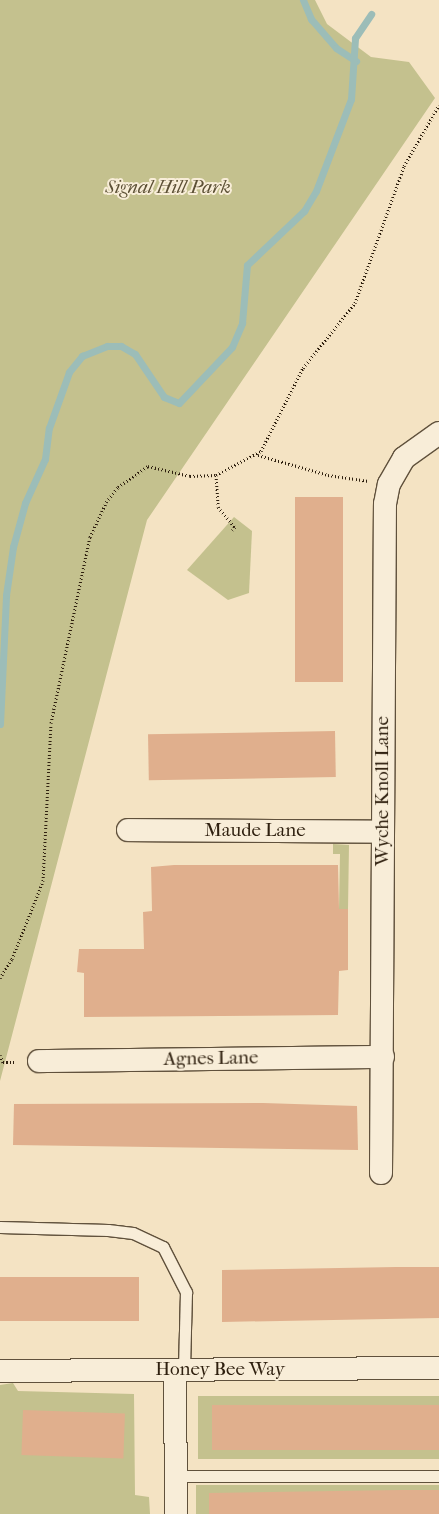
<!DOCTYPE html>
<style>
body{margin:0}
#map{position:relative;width:439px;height:1514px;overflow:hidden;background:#f4e3c3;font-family:"IM FELL French Canon",serif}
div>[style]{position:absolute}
.green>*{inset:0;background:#c4c18e;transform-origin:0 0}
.stream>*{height:7px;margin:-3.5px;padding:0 3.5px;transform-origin:3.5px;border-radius:3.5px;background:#9cbdb8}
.building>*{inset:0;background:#e0af8d;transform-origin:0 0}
.path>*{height:3px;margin-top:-1.5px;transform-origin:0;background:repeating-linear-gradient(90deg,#2f200f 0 1px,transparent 0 3.5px)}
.roads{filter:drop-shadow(1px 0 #60513c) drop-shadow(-1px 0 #60513c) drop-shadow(0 1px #60513c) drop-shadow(0 -1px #60513c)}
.lane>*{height:11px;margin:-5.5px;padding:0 5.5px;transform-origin:5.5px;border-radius:5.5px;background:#f8edd8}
.street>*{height:22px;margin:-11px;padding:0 11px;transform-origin:11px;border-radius:11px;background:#f8edd8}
span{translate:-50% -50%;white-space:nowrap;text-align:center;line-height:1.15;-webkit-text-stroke:4px #f8edd8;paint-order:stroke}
.park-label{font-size:19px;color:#5c5035;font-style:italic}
.street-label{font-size:19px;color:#2f200f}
</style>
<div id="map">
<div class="green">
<i style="clip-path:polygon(0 0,315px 0,327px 24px,371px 57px,409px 62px,435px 98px,147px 520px,0 1081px)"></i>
<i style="clip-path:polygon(234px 517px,252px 531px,249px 593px,228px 600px,187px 570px)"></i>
<i style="clip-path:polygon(333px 844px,349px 845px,348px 909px,339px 909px,340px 854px,333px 854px)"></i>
<i style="clip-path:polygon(13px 1383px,18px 1391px,134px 1394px,135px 1495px,149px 1497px,150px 1514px,0 1514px,0 1385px)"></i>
<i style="left:439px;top:1396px;width:63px;height:241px;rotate:90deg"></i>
<i style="left:439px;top:1485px;width:29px;height:243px;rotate:90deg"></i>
</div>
<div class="stream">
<i style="left:303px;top:0;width:21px;rotate:67deg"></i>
<i style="left:311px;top:19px;width:38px;rotate:49deg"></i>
<i style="left:336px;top:48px;width:24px;rotate:33deg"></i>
<i style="left:0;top:724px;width:129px;rotate:-87.3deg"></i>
<i style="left:6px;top:595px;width:49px;rotate:-81.7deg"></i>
<i style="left:13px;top:547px;width:46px;rotate:-74.7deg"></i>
<i style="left:25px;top:503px;width:48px;rotate:-65.6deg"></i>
<i style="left:45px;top:459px;width:31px;rotate:-83deg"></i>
<i style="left:49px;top:428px;width:59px;rotate:-70.3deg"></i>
<i style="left:69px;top:372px;width:21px;rotate:-51deg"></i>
<i style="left:82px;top:356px;width:27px;rotate:-22deg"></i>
<i style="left:107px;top:346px;width:14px"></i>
<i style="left:121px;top:346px;width:16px;rotate:30deg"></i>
<i style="left:135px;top:354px;width:52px;rotate:56deg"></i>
<i style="left:164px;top:397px;width:16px;rotate:22deg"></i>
<i style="left:179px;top:403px;width:77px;rotate:-46.6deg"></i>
<i style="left:232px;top:347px;width:26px;rotate:-67deg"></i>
<i style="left:242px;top:323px;width:58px;rotate:-85.1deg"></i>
<i style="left:247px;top:265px;width:79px;rotate:-43.5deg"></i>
<i style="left:304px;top:211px;width:23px;rotate:-59deg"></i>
<i style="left:316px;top:191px;width:98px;rotate:-69.2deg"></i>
<i style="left:351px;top:99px;width:61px;rotate:-86.2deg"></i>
<i style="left:355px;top:38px;width:29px;rotate:-56deg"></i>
</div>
<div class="building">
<i style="left:295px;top:497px;width:48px;height:185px"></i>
<i style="left:335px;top:731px;width:46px;height:187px;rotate:89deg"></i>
<i style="clip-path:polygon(174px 865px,338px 865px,339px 909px,348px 909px,348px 970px,339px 971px,338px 1015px,84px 1017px,84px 973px,77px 972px,79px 949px,144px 949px,143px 912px,152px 911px,151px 867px)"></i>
<i style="clip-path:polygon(263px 1103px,357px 1106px,358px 1150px,13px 1145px,14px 1104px)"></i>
<i style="clip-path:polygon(396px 1267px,439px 1267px,439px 1318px,222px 1322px,222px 1270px)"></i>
<i style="left:0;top:1277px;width:139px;height:44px"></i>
<i style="left:439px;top:1405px;width:45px;height:227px;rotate:90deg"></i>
<i style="left:23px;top:1410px;width:102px;height:45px;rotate:2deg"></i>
<i style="clip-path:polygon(401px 1490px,439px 1490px,439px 1514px,209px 1514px,209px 1493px)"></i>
</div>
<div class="path">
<i style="left:258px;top:455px;width:73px;rotate:15.9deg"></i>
<i style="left:328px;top:475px;width:41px;rotate:8.3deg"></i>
<i style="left:216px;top:475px;width:32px;rotate:86deg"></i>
<i style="left:218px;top:507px;width:26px;rotate:50deg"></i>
<i style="left:235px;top:527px;width:4px;rotate:135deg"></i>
<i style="left:0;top:978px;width:22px;rotate:-58deg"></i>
<i style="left:12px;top:959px;width:84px;rotate:-68.3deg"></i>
<i style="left:43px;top:881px;width:158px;rotate:-87.1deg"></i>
<i style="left:51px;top:723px;width:190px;rotate:-78.2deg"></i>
<i style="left:90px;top:537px;width:38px;rotate:-65deg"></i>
<i style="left:106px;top:502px;width:19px;rotate:-51deg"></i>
<i style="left:118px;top:487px;width:37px;rotate:-35deg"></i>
<i style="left:148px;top:466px;width:43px;rotate:13.4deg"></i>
<i style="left:190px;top:476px;width:26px;rotate:-2deg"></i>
<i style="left:216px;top:475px;width:51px;rotate:-28.1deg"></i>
<i style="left:261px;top:451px;width:93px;rotate:-63.2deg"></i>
<i style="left:303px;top:368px;width:83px;rotate:-51.3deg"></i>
<i style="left:355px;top:303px;width:145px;rotate:-70.3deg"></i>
<i style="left:404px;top:166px;width:70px;rotate:-60.2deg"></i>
<i style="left:0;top:1055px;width:8px;rotate:67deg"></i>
<i style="left:3px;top:1062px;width:14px"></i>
</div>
<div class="roads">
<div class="lane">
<i style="left:0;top:1227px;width:108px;rotate:1.6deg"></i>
<i style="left:108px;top:1230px;width:25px;rotate:7deg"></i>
<i style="left:133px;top:1233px;width:33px;rotate:25deg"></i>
<i style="left:163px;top:1247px;width:51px;rotate:62.9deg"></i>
<i style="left:186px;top:1292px;width:78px;rotate:91.5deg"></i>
<i style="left:176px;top:1476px;width:263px"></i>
</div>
<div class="street">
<i style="left:128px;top:830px;width:255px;rotate:0.4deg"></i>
<i style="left:39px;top:1061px;width:344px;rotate:-0.7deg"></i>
<i style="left:381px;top:1173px;width:669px;rotate:-89.66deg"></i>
<i style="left:385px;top:504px;width:20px;rotate:-79deg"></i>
<i style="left:389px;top:484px;width:30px;rotate:-60deg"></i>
<i style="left:404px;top:458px;width:43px;rotate:-35.5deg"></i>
<i style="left:175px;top:1370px;width:144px;rotate:89.6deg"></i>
<i style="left:0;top:1371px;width:439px;rotate:-0.4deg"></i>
</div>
</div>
<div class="park-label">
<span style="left:168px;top:188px">Signal Hill Park</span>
</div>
<div class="street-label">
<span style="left:383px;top:791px;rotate:-90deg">Wyche Knoll Lane</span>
<span style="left:255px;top:831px">Maude Lane</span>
<span style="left:211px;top:1059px;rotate:-1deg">Agnes Lane</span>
<span style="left:220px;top:1370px">Honey Bee Way</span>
</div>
</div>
